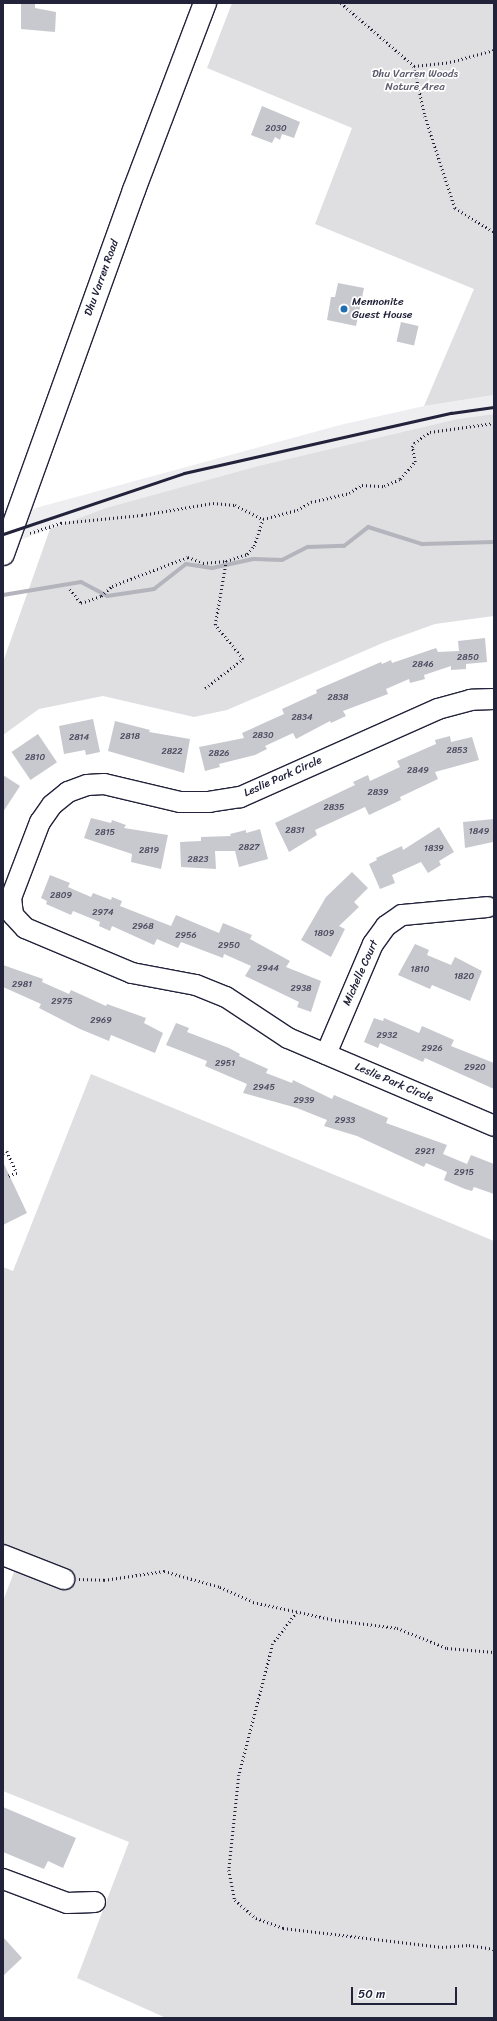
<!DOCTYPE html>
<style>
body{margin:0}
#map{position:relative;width:497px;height:2021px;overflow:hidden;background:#fff;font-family:Sriracha,sans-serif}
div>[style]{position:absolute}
.built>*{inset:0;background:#eeeef1}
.green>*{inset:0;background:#dfdfe2}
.stream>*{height:4px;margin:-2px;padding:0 2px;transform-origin:2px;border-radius:2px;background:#b4b4bc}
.building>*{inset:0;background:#c8c8cf;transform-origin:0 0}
.path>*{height:2.5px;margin-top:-1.25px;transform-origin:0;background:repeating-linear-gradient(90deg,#22223b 0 1px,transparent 0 4px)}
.roads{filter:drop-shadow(1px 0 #22223b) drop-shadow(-1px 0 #22223b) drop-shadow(0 1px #22223b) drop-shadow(0 -1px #22223b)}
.minor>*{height:20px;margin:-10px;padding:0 10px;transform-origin:10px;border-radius:10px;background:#fff}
.major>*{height:22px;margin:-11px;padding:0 11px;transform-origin:11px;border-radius:11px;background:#fff}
.rail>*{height:3px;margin:-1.5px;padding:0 1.5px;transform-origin:1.5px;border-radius:1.5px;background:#22223b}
.dots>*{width:11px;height:11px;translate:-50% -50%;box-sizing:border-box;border:2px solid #fff;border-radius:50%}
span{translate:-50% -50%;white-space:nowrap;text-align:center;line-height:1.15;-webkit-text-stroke:3.5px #fff;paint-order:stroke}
.number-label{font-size:9px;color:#4c4c60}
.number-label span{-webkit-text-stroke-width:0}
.park-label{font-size:11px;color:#5b5b6d}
.street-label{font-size:11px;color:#22223b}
.poi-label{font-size:11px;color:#22223b}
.left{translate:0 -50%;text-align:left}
.frame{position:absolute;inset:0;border:4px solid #22223b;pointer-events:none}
.scale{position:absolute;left:351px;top:1987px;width:106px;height:18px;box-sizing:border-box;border:2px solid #22223b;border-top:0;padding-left:5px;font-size:12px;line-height:14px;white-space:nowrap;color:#22223b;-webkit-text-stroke:3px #fff;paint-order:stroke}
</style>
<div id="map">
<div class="built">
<i style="clip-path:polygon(494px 395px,494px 414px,457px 419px,258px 466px,107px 508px,20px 540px,30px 510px,43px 506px,340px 425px,424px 406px)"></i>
</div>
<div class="green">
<i style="clip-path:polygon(232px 3px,494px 3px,494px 395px,424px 406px,474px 289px,315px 224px,352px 128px,207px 68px)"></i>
<i style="clip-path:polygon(494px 414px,494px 616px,435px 624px,385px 642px,227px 710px,194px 717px,103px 696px,39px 709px,3px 735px,3px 662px,50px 529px,106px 508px,258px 466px,457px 419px)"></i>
<i style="clip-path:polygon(91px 1074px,494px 1241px,494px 2018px,166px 2018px,77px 1978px,129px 1842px,3px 1791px,3px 1601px,22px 1551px,3px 1544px,3px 1267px,13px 1271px)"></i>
</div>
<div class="stream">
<i style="left:3px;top:595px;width:79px;rotate:-9.5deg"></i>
<i style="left:81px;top:582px;width:30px;rotate:28deg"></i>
<i style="left:107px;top:596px;width:48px;rotate:-8.5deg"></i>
<i style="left:154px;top:589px;width:41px;rotate:-38deg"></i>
<i style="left:186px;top:564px;width:26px;rotate:9deg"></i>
<i style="left:212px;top:568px;width:42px;rotate:-12.4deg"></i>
<i style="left:253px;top:559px;width:29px;rotate:2deg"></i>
<i style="left:282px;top:560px;width:29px;rotate:-27deg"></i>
<i style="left:308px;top:547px;width:36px;rotate:-2deg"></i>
<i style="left:344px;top:546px;width:31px;rotate:-38deg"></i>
<i style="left:368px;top:527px;width:57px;rotate:17.5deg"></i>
<i style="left:422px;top:544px;width:72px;rotate:-1.6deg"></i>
</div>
<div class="building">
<i style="clip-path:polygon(21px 3px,35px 4px,35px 8px,56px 12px,55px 32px,21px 29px)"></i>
<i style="clip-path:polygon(262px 106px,300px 122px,294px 138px,282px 134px,280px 140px,275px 137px,272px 143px,251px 135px)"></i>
<i style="clip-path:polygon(338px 283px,364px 288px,356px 326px,327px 320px,331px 297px,335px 297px)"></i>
<i style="left:401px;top:322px;width:18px;height:20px;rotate:13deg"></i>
<i style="clip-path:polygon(485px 638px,487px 662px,466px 664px,466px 669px,451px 670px,451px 666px,424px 675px,425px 679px,410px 683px,409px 679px,386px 689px,388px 694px,343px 711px,346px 716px,331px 723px,330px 721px,296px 739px,293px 733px,265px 746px,267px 749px,255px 755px,219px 764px,220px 767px,205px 771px,199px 747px,244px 738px,242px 733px,284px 714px,282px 709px,317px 693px,316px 690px,381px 662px,382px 664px,391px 660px,392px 663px,436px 648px,438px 652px,459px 651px,458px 641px)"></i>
<i style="clip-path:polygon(93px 719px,100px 752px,86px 755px,85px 750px,64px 754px,59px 726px)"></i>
<i style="clip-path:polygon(115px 721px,150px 730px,149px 732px,190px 739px,184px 773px,108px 751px)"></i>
<i style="left:38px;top:734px;width:34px;height:32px;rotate:56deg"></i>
<i style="clip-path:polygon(450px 736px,451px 742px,472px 737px,479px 760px,435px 772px,438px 779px,400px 797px,401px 800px,369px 815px,365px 807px,315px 830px,317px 835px,289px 852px,275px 823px,355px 785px,353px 782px,368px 775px,370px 781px,400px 767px,397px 761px,436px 744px,435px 740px)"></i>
<i style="clip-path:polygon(3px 775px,20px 786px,3px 812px)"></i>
<i style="clip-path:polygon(91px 818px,111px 823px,112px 820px,126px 825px,124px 828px,168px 835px,161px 869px,131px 862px,132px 854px,84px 838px)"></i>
<i style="clip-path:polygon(494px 819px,493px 842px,465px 848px,463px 822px)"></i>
<i style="clip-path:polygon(439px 827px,454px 852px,439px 861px,441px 865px,428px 873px,421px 862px,392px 875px,395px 883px,380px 889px,369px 864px,377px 860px,376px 858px,402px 846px,403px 850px)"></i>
<i style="clip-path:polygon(260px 829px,268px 859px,239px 867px,235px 851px,215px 851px,216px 869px,181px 867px,180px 842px,201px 841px,201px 837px,231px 836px,230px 834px,246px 830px,246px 833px)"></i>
<i style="clip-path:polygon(352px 872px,368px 888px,354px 902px,359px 907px,339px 926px,345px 929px,331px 957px,301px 940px,326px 897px)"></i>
<i style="clip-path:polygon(50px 875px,70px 883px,68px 887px,91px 897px,93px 893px,111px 900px,112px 897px,122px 901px,120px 906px,171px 926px,176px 915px,219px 933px,223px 923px,252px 935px,250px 939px,290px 961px,286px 967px,321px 981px,311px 1012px,297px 1007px,299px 1002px,245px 976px,251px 966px,224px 954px,223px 958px,181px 942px,178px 948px,157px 939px,154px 945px,112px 926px,110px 931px,99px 926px,100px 922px,73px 911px,71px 915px,46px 904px,47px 901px,41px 898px)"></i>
<i style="clip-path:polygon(415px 944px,429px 950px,427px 955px,451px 965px,455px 957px,482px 971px,470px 1001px,432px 985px,430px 989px,398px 975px)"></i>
<i style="clip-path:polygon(3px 965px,43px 979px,42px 982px,69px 994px,71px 990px,106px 1006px,107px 1004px,146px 1018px,144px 1023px,163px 1033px,155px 1053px,111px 1035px,109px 1041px,80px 1029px,39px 1008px,41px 1004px,3px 987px)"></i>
<i style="clip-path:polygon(374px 1018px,383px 1021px,384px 1018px,419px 1033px,422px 1026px,454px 1040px,451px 1046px,494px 1063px,494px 1089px,425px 1058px,423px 1062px,380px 1043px,378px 1048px,364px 1042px)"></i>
<i style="clip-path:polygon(176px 1023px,189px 1028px,187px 1032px,229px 1048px,240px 1054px,239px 1056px,268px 1069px,266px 1073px,292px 1083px,293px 1080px,332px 1099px,334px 1095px,388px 1118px,386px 1123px,447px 1145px,443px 1154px,467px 1164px,471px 1155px,494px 1164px,494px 1194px,474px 1187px,472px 1191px,465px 1189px,444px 1180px,447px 1172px,426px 1163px,424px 1167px,357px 1136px,324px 1126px,327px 1120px,297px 1108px,243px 1093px,247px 1084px,205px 1066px,207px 1061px,166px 1045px)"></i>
<i style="clip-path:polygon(3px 1162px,27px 1213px,3px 1225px)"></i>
<i style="clip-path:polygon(3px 1807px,76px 1838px,63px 1868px,48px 1861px,44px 1869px,3px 1852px)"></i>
<i style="clip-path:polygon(3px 1937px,22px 1958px,3px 1976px)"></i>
</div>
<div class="path">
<i style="left:341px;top:3px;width:96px;rotate:40.8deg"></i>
<i style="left:414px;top:66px;width:51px;rotate:77.6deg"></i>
<i style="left:425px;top:116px;width:97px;rotate:71.9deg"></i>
<i style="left:455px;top:208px;width:46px;rotate:31.6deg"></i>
<i style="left:414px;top:66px;width:36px;rotate:-6deg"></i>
<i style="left:450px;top:62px;width:46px;rotate:-15.3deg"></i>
<i style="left:30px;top:533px;width:33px;rotate:-18deg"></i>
<i style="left:61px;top:523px;width:81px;rotate:-5.6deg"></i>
<i style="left:142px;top:515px;width:72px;rotate:-9.6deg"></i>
<i style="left:213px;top:503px;width:22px;rotate:5deg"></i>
<i style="left:235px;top:505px;width:31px;rotate:27deg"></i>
<i style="left:263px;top:519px;width:35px;rotate:-15deg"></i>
<i style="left:297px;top:510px;width:16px;rotate:-30deg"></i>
<i style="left:311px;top:502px;width:39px;rotate:-13deg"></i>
<i style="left:349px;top:493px;width:15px;rotate:-32deg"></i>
<i style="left:362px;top:485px;width:22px;rotate:3deg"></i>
<i style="left:384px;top:486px;width:17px;rotate:-24deg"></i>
<i style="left:400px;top:479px;width:23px;rotate:-49deg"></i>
<i style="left:415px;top:462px;width:15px;rotate:-101deg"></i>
<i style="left:412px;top:447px;width:4px;rotate:-63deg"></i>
<i style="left:414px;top:443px;width:19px;rotate:-35deg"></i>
<i style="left:430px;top:432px;width:65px;rotate:-8deg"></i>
<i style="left:70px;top:589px;width:18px;rotate:52deg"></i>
<i style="left:81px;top:603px;width:21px;rotate:-19deg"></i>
<i style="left:101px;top:596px;width:15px;rotate:-42deg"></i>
<i style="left:112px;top:586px;width:81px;rotate:-20.9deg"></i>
<i style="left:188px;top:557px;width:16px;rotate:22deg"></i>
<i style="left:203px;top:563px;width:23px;rotate:-5deg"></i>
<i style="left:226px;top:561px;width:22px;rotate:-18deg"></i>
<i style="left:247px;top:554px;width:11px;rotate:-49deg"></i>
<i style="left:254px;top:546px;width:28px;rotate:-72deg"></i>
<i style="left:205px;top:688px;width:48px;rotate:-37.3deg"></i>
<i style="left:243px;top:659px;width:44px;rotate:-129.5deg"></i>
<i style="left:215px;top:625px;width:65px;rotate:-80.2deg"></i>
<i style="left:3px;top:1153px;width:4px;rotate:-27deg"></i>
<i style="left:7px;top:1151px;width:24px;rotate:66deg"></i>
<i style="left:17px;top:1173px;width:9px;rotate:159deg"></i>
<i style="left:79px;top:1579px;width:25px;rotate:2deg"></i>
<i style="left:104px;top:1580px;width:61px;rotate:-8.5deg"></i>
<i style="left:164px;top:1571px;width:58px;rotate:15.9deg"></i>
<i style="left:220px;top:1587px;width:36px;rotate:24deg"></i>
<i style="left:253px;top:1602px;width:84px;rotate:12.4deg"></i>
<i style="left:335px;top:1620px;width:63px;rotate:7.4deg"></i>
<i style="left:397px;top:1628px;width:54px;rotate:21.8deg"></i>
<i style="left:447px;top:1648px;width:47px;rotate:4.9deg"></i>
<i style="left:297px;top:1612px;width:40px;rotate:127deg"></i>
<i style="left:273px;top:1644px;width:135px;rotate:104.5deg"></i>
<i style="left:239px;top:1775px;width:96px;rotate:96deg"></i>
<i style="left:229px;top:1870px;width:31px;rotate:79deg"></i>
<i style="left:235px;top:1900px;width:28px;rotate:41deg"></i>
<i style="left:256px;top:1918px;width:29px;rotate:20deg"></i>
<i style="left:283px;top:1928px;width:160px;rotate:6.8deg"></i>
<i style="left:442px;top:1947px;width:27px;rotate:-4deg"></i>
<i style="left:469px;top:1945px;width:25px;rotate:9deg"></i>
</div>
<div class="roads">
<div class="minor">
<i style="left:494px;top:699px;width:23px;rotate:178deg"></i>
<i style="left:471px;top:700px;width:34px;rotate:165deg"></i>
<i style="left:438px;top:709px;width:217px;rotate:156deg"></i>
<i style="left:240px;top:797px;width:30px;rotate:171deg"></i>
<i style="left:210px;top:802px;width:30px;rotate:180deg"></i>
<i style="left:180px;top:802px;width:78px;rotate:-166.7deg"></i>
<i style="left:104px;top:784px;width:17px;rotate:177deg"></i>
<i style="left:87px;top:785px;width:20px;rotate:160deg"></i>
<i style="left:68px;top:792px;width:21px;rotate:141deg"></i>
<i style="left:52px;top:805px;width:21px;rotate:125deg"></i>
<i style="left:40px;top:822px;width:81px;rotate:110.9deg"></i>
<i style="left:11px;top:898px;width:17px;rotate:83deg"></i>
<i style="left:13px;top:915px;width:18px;rotate:47deg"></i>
<i style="left:25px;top:928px;width:116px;rotate:22.8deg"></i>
<i style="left:132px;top:973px;width:65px;rotate:10.6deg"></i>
<i style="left:196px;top:985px;width:32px;rotate:22deg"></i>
<i style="left:226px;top:997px;width:74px;rotate:33.5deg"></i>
<i style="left:288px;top:1038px;width:224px;rotate:23.1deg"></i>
<i style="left:326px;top:1054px;width:120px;rotate:-66.9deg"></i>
<i style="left:373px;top:944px;width:22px;rotate:-54deg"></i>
<i style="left:386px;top:926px;width:19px;rotate:-35deg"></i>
<i style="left:402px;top:915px;width:86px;rotate:-5.3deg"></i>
<i style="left:3px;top:1555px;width:66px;rotate:21.5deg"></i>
<i style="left:3px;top:1879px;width:68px;rotate:20.6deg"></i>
<i style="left:67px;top:1903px;width:28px;rotate:-2deg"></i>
</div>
<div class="major">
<i style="left:3px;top:554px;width:387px;rotate:-70.2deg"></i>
<i style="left:134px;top:190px;width:200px;rotate:-69.2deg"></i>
</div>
</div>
<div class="rail">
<i style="left:3px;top:534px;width:191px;rotate:-18.6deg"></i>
<i style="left:184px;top:473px;width:274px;rotate:-12.7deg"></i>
<i style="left:451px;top:413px;width:43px;rotate:-7.9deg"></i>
</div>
<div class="dots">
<i style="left:344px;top:309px;background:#1f6fb2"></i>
</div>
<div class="number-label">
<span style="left:276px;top:128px">2030</span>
<span style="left:468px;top:657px">2850</span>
<span style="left:423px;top:664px">2846</span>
<span style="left:338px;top:697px">2838</span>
<span style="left:302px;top:717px">2834</span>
<span style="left:263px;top:735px">2830</span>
<span style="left:130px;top:736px">2818</span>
<span style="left:79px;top:737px">2814</span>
<span style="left:457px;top:750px">2853</span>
<span style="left:172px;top:751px">2822</span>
<span style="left:219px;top:753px">2826</span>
<span style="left:35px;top:757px">2810</span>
<span style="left:418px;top:770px">2849</span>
<span style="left:378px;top:792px">2839</span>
<span style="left:334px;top:807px">2835</span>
<span style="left:295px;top:830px">2831</span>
<span style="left:479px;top:831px">1849</span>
<span style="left:105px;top:832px">2815</span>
<span style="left:249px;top:847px">2827</span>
<span style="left:434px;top:848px">1839</span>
<span style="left:149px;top:850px">2819</span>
<span style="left:198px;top:859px">2823</span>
<span style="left:61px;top:895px">2809</span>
<span style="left:103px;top:912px">2974</span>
<span style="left:143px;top:926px">2968</span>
<span style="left:324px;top:933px">1809</span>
<span style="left:186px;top:935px">2956</span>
<span style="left:229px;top:945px">2950</span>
<span style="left:268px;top:968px">2944</span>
<span style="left:420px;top:969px">1810</span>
<span style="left:464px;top:976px">1820</span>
<span style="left:22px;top:984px">2981</span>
<span style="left:301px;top:988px">2938</span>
<span style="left:62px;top:1001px">2975</span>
<span style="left:101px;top:1020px">2969</span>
<span style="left:387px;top:1035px">2932</span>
<span style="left:432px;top:1048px">2926</span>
<span style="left:225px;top:1063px">2951</span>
<span style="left:475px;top:1067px">2920</span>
<span style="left:264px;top:1087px">2945</span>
<span style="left:304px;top:1100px">2939</span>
<span style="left:345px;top:1120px">2933</span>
<span style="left:425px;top:1151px">2921</span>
<span style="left:464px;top:1172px">2915</span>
</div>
<div class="park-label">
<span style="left:415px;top:81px">Dhu Varren Woods<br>Nature Area</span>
</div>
<div class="street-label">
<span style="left:102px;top:278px;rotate:-70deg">Dhu Varren Road</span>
<span style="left:283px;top:777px;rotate:-24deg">Leslie Park Circle</span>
<span style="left:361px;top:973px;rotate:-66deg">Michelle Court</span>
<span style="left:394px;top:1083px;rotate:23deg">Leslie Park Circle</span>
</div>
<div class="poi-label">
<span class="left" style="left:352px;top:309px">Mennonite<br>Guest House</span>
</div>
<div class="frame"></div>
<div class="scale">50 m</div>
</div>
